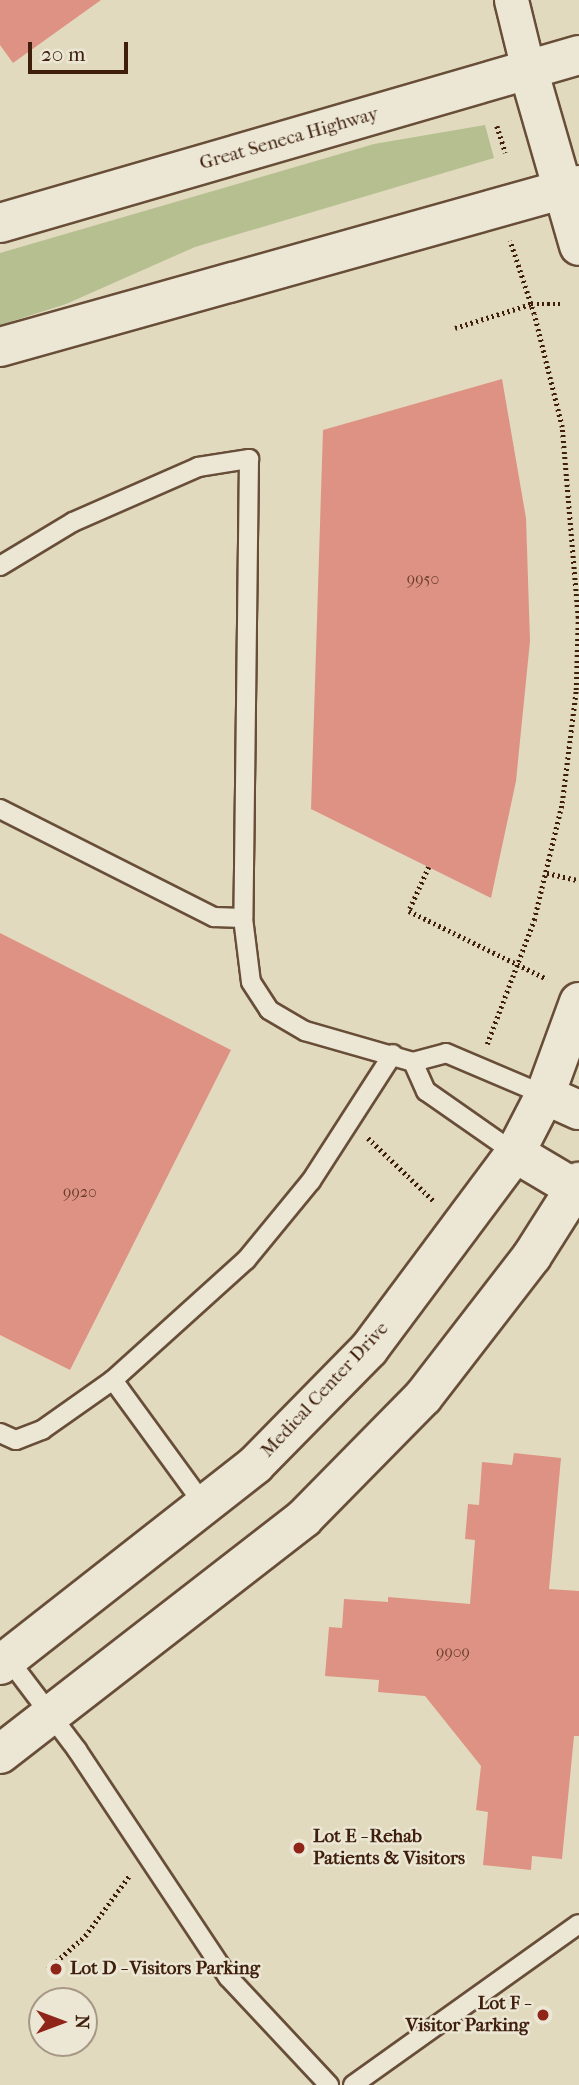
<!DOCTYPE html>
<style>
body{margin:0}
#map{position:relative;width:579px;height:2085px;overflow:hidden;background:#e2dabe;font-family:"IM FELL French Canon",serif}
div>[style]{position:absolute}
.green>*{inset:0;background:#b5bf90}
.building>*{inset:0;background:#de9283}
.path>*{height:4.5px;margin-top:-2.25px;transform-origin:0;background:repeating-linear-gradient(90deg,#3f1f0c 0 2px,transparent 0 5.5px)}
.roads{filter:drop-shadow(2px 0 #684e38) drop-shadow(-2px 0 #684e38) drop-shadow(0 2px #684e38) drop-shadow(0 -2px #684e38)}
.lane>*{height:18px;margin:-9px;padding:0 9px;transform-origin:9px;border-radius:9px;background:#ece7d5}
.street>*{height:33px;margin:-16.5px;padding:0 16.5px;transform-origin:16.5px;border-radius:16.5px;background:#ece7d5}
.secondary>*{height:38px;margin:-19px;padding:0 19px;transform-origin:19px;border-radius:19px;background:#ece7d5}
.dots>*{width:19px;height:19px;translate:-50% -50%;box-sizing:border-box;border:4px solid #ece7d5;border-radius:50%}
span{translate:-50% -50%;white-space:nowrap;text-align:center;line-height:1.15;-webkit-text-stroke:5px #ece7d5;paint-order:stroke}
.number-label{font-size:16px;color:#673c2a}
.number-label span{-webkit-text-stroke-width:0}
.street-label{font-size:19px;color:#3f1f0c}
.poi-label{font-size:19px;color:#3f1f0c;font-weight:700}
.left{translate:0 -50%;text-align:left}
.right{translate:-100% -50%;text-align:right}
.north{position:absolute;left:28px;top:1987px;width:70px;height:70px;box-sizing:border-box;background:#ece7d5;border:2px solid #a79785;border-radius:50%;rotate:90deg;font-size:19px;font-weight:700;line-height:28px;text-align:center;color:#3f1f0c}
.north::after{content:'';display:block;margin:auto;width:24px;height:32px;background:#8f2418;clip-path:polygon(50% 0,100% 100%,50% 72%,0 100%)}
.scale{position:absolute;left:28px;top:42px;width:100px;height:32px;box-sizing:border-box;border:4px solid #3f1f0c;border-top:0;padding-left:9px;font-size:21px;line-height:24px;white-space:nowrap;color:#3f1f0c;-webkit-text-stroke:5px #ece7d5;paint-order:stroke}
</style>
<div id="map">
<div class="green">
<i style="clip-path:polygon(485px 125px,494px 158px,195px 247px,66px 304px,0 325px,0 253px,374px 144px)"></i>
</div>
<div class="building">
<i style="clip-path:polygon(0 0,101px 0,13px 63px,0 45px)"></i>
<i style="clip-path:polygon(502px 379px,526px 518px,530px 641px,516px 781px,491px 898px,311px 809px,323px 430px)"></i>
<i style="clip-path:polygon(0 933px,231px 1050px,70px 1370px,0 1335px)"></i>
<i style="clip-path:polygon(514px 1453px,561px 1458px,549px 1589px,579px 1591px,579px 1736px,574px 1736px,562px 1859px,532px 1856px,531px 1870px,483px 1865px,488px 1812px,476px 1810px,481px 1766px,425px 1696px,378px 1692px,379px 1680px,325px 1676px,329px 1627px,342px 1628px,344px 1599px,388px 1602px,388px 1597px,470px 1604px,475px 1540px,465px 1539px,468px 1504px,479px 1505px,482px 1462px,512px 1465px)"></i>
</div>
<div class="path">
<i style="left:497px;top:126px;width:28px;rotate:72deg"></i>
<i style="left:455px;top:328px;width:80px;rotate:-17.5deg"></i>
<i style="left:531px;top:304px;width:33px"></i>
<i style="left:429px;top:867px;width:48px;rotate:114.4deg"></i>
<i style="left:409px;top:911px;width:154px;rotate:26.2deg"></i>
<i style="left:547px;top:873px;width:31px;rotate:13deg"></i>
<i style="left:487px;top:1044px;width:133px;rotate:-69.2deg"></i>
<i style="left:534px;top:920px;width:120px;rotate:-76.5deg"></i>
<i style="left:562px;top:803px;width:114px;rotate:-82.9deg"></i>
<i style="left:576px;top:690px;width:72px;rotate:-88.4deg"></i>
<i style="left:578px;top:618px;width:192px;rotate:-94.8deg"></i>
<i style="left:562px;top:427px;width:116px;rotate:-103.9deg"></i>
<i style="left:534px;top:314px;width:77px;rotate:-108.2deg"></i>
<i style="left:368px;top:1138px;width:93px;rotate:43.7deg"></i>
<i style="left:48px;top:1969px;width:50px;rotate:-41.7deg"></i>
<i style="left:85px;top:1936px;width:74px;rotate:-53.7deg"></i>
</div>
<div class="roads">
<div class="lane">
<i style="left:0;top:566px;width:85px;rotate:-31.1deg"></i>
<i style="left:73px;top:522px;width:137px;rotate:-23.7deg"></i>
<i style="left:198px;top:467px;width:52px;rotate:-8.9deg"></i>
<i style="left:249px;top:459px;width:459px;rotate:90.7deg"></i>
<i style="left:243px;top:918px;width:64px;rotate:82.9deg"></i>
<i style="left:251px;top:982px;width:33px;rotate:57deg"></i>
<i style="left:269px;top:1010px;width:42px;rotate:30.3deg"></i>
<i style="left:305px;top:1031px;width:112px;rotate:16deg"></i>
<i style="left:413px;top:1062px;width:34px;rotate:-15deg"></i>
<i style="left:446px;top:1053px;width:108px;rotate:23deg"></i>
<i style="left:0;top:809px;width:240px;rotate:26.8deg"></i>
<i style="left:214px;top:917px;width:29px;rotate:2deg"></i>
<i style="left:413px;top:1062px;width:32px;rotate:66deg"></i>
<i style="left:426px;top:1091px;width:108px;rotate:34.9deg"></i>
<i style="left:113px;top:1380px;width:155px;rotate:53.9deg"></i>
<i style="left:0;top:1433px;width:17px;rotate:24deg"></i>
<i style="left:16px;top:1440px;width:28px;rotate:-21deg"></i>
<i style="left:42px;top:1430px;width:87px;rotate:-35.2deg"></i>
<i style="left:113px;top:1380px;width:179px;rotate:-42.1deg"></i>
<i style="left:246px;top:1260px;width:102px;rotate:-50.6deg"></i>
<i style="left:311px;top:1181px;width:151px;rotate:-57.2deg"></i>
<i style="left:6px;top:1656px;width:118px;rotate:52.9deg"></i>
<i style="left:77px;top:1750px;width:273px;rotate:56.4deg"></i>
<i style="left:228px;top:1977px;width:148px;rotate:46.9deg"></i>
<i style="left:353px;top:2085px;width:277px;rotate:-35.5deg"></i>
</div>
<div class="street">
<i style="left:511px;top:0;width:71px;rotate:76.2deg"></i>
</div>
<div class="secondary">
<i style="left:528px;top:69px;width:184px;rotate:73.9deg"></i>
<i style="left:0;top:223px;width:603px;rotate:-16.18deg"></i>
<i style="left:0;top:347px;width:601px;rotate:-15.63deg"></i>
<i style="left:545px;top:1095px;width:37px;rotate:24deg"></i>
<i style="left:515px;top:1153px;width:74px;rotate:30.7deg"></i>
<i style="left:0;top:1665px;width:325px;rotate:-38.1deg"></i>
<i style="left:256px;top:1464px;width:161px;rotate:-45.5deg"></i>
<i style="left:369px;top:1349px;width:244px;rotate:-53.3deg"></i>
<i style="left:515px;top:1153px;width:65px;rotate:-62.7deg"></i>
<i style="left:545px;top:1095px;width:99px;rotate:-69.9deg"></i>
<i style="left:0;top:1754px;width:385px;rotate:-37.8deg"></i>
<i style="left:304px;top:1518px;width:170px;rotate:-45.5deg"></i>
<i style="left:423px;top:1397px;width:178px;rotate:-52.3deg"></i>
<i style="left:532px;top:1256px;width:88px;rotate:-57.6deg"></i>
</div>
</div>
<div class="dots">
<i style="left:299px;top:1848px;background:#8f2418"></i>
<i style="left:56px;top:1969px;background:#8f2418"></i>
<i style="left:543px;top:2015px;background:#8f2418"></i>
</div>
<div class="number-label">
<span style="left:423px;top:579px">9950</span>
<span style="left:80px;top:1192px">9920</span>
<span style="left:453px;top:1652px">9909</span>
</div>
<div class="street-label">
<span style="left:289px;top:139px;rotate:-16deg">Great Seneca Highway</span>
<span style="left:325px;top:1390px;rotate:-47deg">Medical Center Drive</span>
</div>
<div class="poi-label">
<span class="left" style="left:313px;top:1848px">Lot E - Rehab<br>Patients &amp; Visitors</span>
<span class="left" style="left:70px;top:1969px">Lot D - Visitors Parking</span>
<span class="right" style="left:529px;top:2015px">Lot F -<br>Visitor Parking</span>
</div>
<div class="north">N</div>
<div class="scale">20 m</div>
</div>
